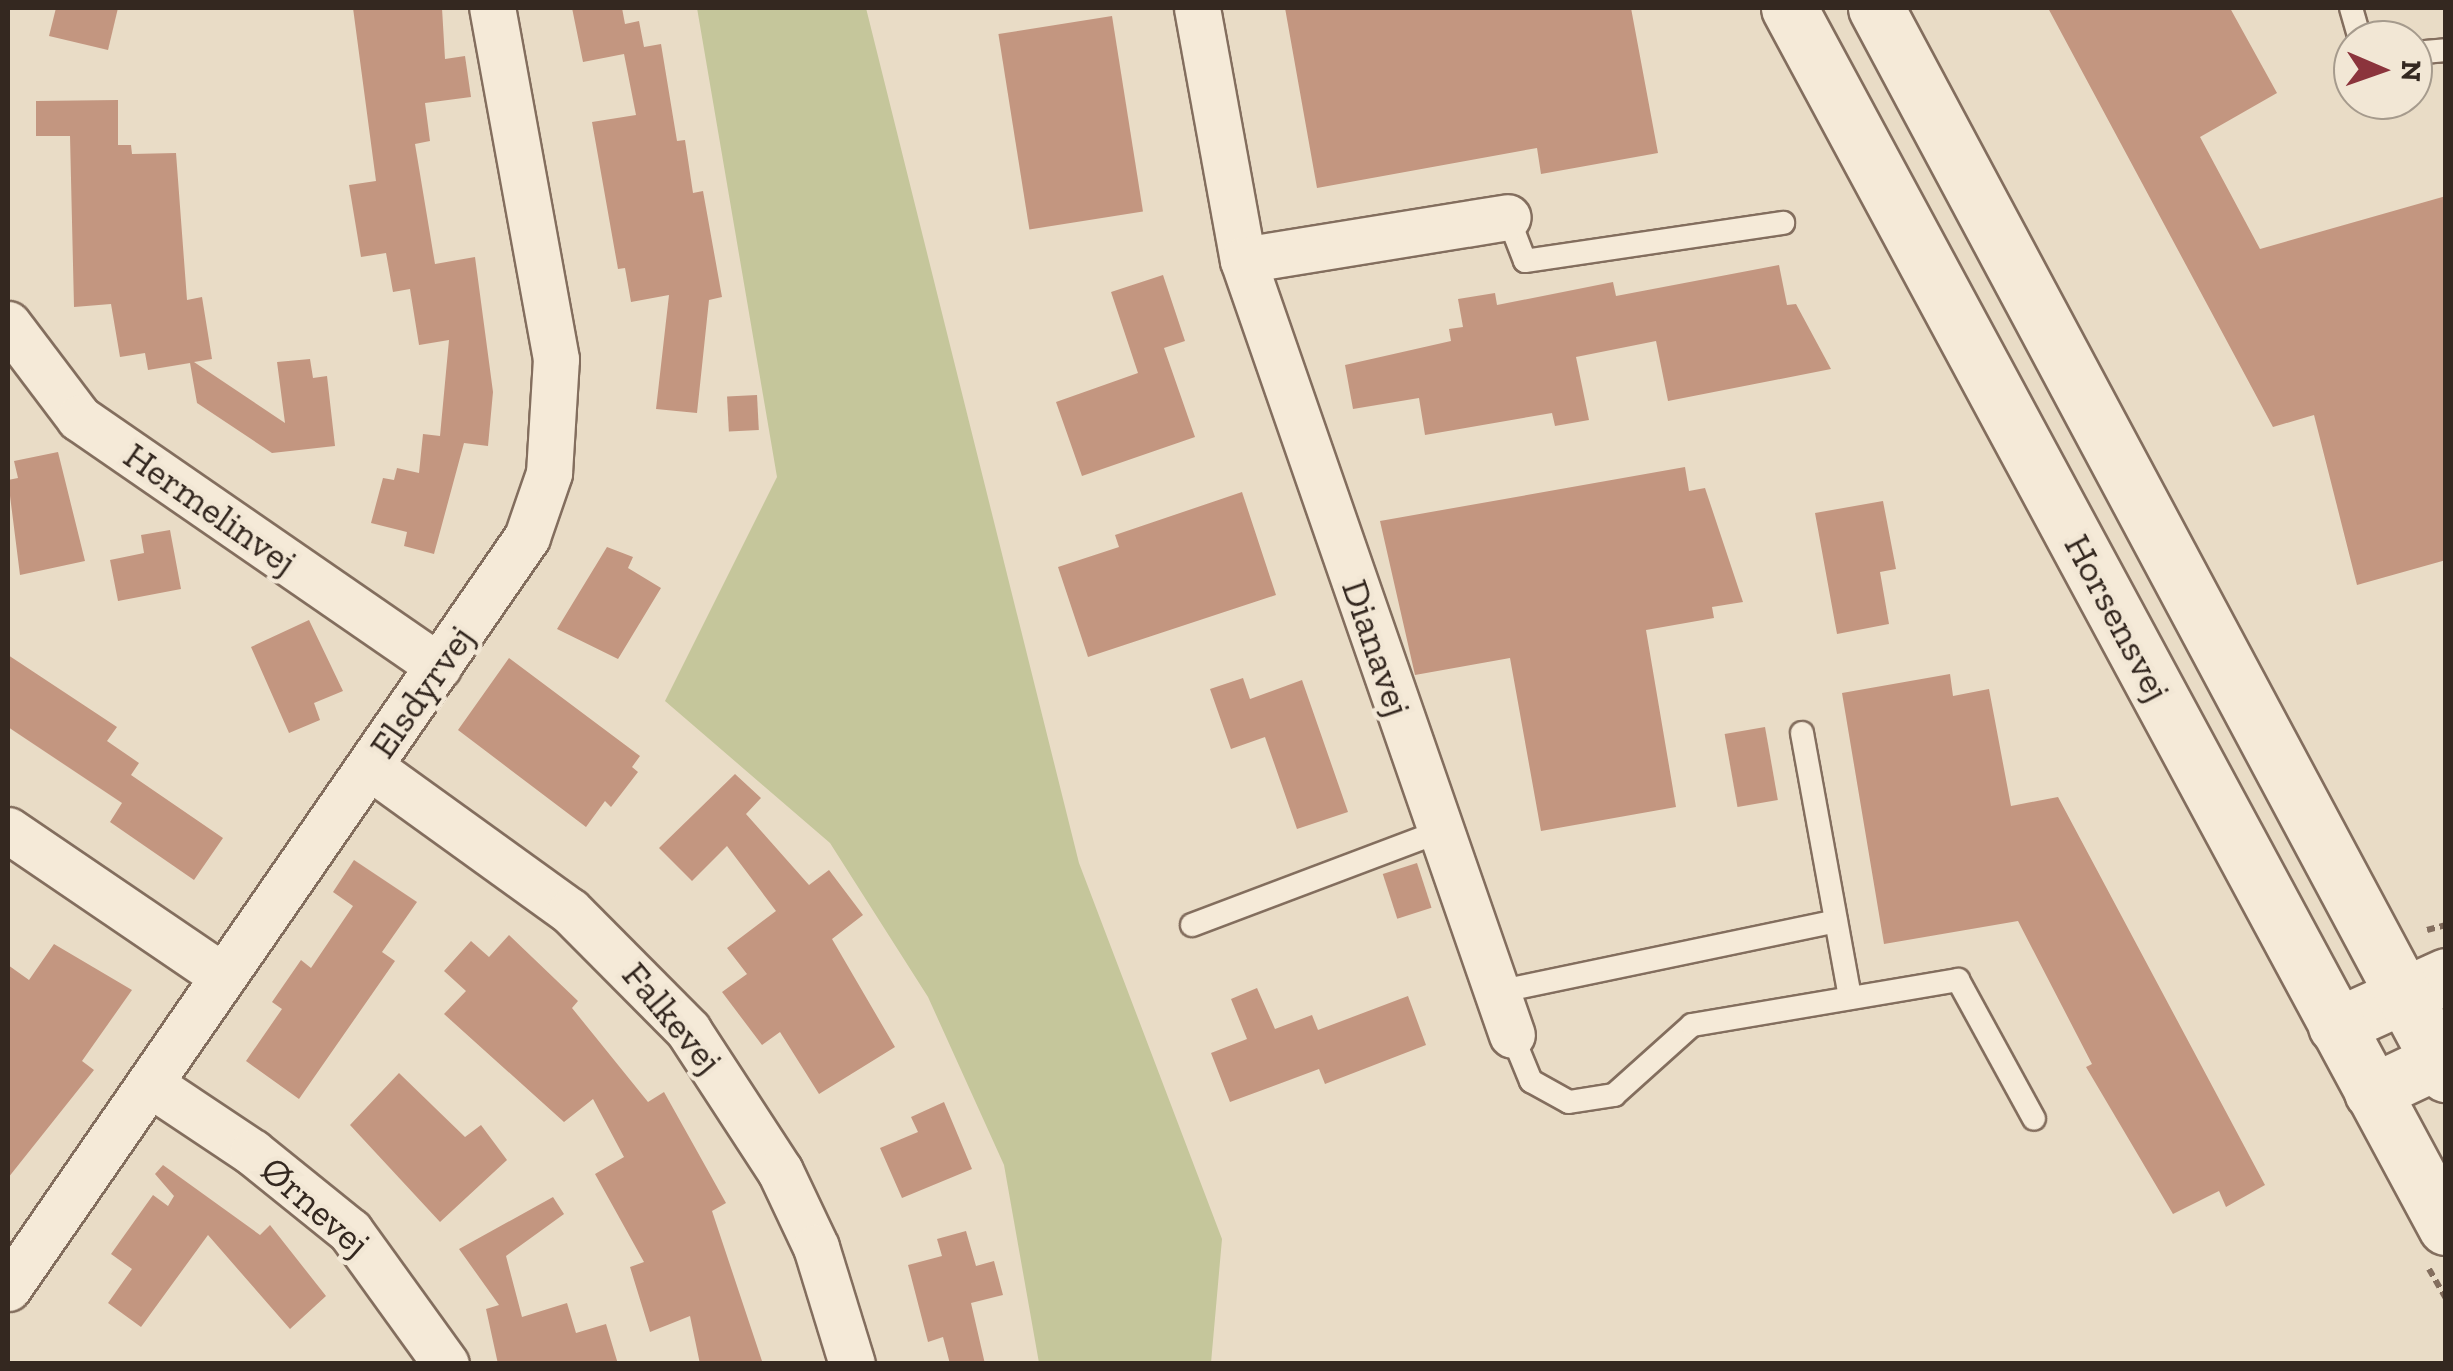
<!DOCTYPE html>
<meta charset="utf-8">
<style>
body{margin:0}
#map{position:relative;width:2453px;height:1371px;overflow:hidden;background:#e9dcc6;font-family:"Zilla Slab",serif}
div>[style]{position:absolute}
.green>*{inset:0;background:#c5c69b}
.building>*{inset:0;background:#c39680;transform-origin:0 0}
.path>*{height:6px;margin-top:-3px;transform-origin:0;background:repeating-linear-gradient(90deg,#836e5e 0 8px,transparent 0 13px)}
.roads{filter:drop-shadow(2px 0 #836e5e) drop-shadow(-2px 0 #836e5e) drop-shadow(0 2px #836e5e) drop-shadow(0 -2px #836e5e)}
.service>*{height:22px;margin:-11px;padding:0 11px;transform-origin:11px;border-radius:11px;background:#f5ead8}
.minor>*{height:45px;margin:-22.5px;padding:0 22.5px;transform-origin:22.5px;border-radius:22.5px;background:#f5ead8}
.tertiary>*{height:55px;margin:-27.5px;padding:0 27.5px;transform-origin:27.5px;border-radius:27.5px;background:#f5ead8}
.secondary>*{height:55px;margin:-27.5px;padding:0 27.5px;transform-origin:27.5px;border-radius:27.5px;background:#f5ead8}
span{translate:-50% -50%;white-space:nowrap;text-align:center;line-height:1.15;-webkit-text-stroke:9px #f2e7d5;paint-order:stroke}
.street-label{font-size:38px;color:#342820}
.frame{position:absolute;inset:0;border:10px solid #342820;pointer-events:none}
.north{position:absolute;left:2333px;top:20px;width:100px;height:100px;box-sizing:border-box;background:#f2e7d5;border:2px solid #a69b8d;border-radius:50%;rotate:92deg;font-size:28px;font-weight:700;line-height:40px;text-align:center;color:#342820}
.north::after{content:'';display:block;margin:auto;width:35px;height:45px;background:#8b343c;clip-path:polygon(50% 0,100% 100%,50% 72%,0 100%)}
</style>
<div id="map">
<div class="green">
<i style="clip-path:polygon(697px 8px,866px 8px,1079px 863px,1222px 1239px,1211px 1363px,1039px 1363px,1004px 1165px,928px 997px,830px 843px,665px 701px,777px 477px)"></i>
</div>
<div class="building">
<i style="clip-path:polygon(56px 8px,118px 8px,108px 50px,49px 36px)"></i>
<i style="clip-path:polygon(353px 8px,442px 8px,445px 59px,465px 56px,471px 97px,425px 103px,430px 141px,415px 144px,435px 264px,475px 257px,493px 392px,488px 446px,464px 443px,434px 554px,404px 546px,407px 532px,371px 523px,383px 478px,394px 480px,397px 468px,419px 473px,423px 434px,440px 436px,449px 340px,419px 345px,410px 289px,393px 292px,386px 253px,361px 257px,349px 185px,376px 181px)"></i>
<i style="clip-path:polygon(572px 8px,622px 8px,625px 24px,639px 21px,644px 47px,661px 44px,677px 141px,685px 140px,693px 193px,703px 191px,722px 297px,709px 300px,697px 413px,656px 409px,669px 295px,631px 302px,625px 268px,618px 269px,592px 122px,636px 115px,624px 54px,583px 62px)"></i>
<i style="clip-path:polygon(1285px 8px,1631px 8px,1658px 153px,1541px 174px,1537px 148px,1317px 188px)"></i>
<i style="clip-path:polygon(2048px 8px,2230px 8px,2277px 93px,2200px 137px,2260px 249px,2446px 196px,2446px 560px,2357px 585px,2314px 415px,2273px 427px)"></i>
<i style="left:1112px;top:16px;width:198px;height:115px;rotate:81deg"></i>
<i style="clip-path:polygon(118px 100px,118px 145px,131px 145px,132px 154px,176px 153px,187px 300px,202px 297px,212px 359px,194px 362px,285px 423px,277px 362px,310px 359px,313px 378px,327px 376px,335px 446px,272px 453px,197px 403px,190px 363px,148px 370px,145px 353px,120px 357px,111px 304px,74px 307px,70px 136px,36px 136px,36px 101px)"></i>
<i style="clip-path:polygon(1779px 265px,1787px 305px,1796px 304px,1831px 369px,1668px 401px,1656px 341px,1576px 357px,1589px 420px,1555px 426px,1552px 413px,1425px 435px,1419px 398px,1353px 409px,1345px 365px,1451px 341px,1449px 329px,1463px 327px,1458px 299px,1495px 293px,1497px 305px,1613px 282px,1616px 296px)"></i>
<i style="clip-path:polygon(1163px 275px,1185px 341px,1164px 348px,1195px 437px,1082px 476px,1056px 402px,1138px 373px,1111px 292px)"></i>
<i style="left:757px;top:395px;width:35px;height:30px;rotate:87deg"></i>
<i style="clip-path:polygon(58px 452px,85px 561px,20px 575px,8px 480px,18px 478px,14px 461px)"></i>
<i style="clip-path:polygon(1685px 467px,1689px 491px,1705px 488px,1743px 602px,1712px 607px,1714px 618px,1646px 630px,1676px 807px,1541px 831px,1510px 658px,1415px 675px,1380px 521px)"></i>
<i style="clip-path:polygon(1242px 492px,1276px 595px,1088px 657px,1058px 567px,1119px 547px,1115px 535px)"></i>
<i style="clip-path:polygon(1883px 501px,1896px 569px,1880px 572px,1889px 624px,1837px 634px,1815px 513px)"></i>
<i style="clip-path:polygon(170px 530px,181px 589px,118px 601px,110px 560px,144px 553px,141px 535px)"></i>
<i style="clip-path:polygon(607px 547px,633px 557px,628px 568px,661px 588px,618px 659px,557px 629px)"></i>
<i style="clip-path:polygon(309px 620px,343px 691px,314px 703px,320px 720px,289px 733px,251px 647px)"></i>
<i style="clip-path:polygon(8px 655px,117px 727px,107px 741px,139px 763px,131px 775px,223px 838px,194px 880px,110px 822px,122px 803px,8px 727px)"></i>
<i style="clip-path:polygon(509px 658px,640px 756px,632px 767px,638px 772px,611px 807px,605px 801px,586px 827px,458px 730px)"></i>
<i style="clip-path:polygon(1950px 674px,1953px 696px,1989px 689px,2011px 806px,2058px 797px,2265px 1185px,2226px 1207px,2219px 1191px,2173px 1214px,2086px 1067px,2092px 1064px,2018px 921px,1884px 944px,1842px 693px)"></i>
<i style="clip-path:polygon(1243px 678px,1250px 699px,1302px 680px,1348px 812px,1297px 829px,1265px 737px,1231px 749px,1210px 689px)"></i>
<i style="left:1765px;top:727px;width:74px;height:41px;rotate:80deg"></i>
<i style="clip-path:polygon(735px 774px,761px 798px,746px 814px,809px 885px,829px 870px,863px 915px,832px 939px,895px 1047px,819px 1094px,780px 1032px,762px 1045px,722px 992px,747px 974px,727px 948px,776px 911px,727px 846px,692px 881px,659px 848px)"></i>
<i style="clip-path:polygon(354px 860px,417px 902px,382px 952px,395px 961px,299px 1099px,246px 1061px,282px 1009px,272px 1002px,301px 960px,311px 968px,353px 906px,333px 892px)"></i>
<i style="left:1417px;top:863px;width:47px;height:36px;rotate:72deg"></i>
<i style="clip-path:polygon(509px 935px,578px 1001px,572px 1008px,648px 1102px,664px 1092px,726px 1203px,712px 1211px,763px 1364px,700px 1364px,690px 1316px,650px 1332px,630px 1267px,644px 1262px,595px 1174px,624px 1157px,593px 1099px,564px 1122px,444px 1014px,466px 991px,444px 971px,471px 941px,489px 957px)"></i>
<i style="clip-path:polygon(54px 944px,132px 990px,82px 1061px,94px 1070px,8px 1178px,8px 965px,29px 980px)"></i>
<i style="clip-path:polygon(1257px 988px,1275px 1029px,1312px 1015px,1318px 1030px,1408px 996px,1426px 1045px,1325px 1084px,1319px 1069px,1230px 1102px,1211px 1053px,1247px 1039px,1231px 999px)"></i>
<i style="clip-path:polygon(399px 1073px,465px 1137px,481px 1125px,507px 1160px,440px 1222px,350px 1125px)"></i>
<i style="clip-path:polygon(944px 1102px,972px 1169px,902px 1198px,880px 1148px,918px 1132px,911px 1117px)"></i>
<i style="clip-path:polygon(163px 1165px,260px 1235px,270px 1225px,326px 1296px,290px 1329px,208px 1235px,141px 1327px,108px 1303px,132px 1269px,111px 1254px,153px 1195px,168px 1206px,174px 1196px,155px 1174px)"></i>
<i style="clip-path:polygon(553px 1197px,564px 1214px,506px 1256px,522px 1317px,567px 1303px,576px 1333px,606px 1324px,618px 1364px,498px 1364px,486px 1309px,499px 1305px,459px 1249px)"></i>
<i style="clip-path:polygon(966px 1231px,976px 1266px,994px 1261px,1003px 1295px,971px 1303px,985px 1364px,950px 1364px,943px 1337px,928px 1342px,908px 1265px,942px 1256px,937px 1239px)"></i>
</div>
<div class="path">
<i style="left:2427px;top:930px;width:20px;rotate:-15deg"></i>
<i style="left:2429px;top:1269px;width:34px;rotate:60deg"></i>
</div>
<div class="roads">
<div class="service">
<i style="left:2351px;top:8px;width:33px;rotate:74deg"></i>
<i style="left:2413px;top:53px;width:33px;rotate:-5deg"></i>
<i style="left:1508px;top:217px;width:47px;rotate:68.9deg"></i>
<i style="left:1525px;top:261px;width:261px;rotate:-8.4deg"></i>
<i style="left:1802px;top:733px;width:269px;rotate:79.7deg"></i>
<i style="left:1192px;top:925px;width:266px;rotate:-20.7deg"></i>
<i style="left:1497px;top:992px;width:346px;rotate:-11.8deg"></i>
<i style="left:1512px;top:1035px;width:50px;rotate:67.6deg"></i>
<i style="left:1531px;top:1081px;width:43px;rotate:28.9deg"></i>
<i style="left:1569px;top:1102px;width:46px;rotate:-8.8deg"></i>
<i style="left:1614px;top:1095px;width:105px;rotate:-41.9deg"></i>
<i style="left:1692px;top:1025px;width:270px;rotate:-9.6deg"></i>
<i style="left:1958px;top:980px;width:158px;rotate:61.3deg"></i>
</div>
<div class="minor">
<i style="left:1197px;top:8px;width:256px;rotate:79.7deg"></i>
<i style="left:1243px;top:260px;width:820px;rotate:70.86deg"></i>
<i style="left:1243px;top:260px;width:268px;rotate:-9.2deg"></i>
<i style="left:8px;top:324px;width:118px;rotate:52.9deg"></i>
<i style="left:79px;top:418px;width:437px;rotate:34.6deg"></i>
<i style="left:370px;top:767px;width:246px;rotate:35.8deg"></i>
<i style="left:570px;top:911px;width:168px;rotate:45.2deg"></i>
<i style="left:688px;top:1030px;width:168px;rotate:56.9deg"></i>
<i style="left:780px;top:1171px;width:84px;rotate:64.7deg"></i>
<i style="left:816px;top:1247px;width:122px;rotate:72.9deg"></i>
<i style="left:8px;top:830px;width:260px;rotate:34.2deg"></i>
<i style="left:150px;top:1084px;width:123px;rotate:33.7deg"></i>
<i style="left:252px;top:1152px;width:126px;rotate:38.9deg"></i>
<i style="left:350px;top:1231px;width:164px;rotate:54.2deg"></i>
<i style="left:8px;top:1288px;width:913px;rotate:-55.35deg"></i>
<i style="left:527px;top:537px;width:68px;rotate:-71deg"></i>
<i style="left:549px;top:473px;width:114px;rotate:-86.5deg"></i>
<i style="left:556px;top:359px;width:357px;rotate:-100.3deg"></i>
</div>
<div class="tertiary">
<i style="left:2336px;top:1026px;width:121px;rotate:-24.4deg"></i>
<i style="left:2372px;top:1092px;width:82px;rotate:-25.3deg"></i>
</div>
<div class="secondary">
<i style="left:1789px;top:8px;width:1385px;rotate:61.68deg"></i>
<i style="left:1876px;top:8px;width:1209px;rotate:61.87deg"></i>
</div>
</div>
<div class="street-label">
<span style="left:210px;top:509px;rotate:35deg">Hermelinvej</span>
<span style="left:2117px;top:618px;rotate:62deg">Horsensvej</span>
<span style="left:1376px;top:648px;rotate:71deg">Dianavej</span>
<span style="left:422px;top:692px;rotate:-55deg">Elsdyrvej</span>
<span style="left:672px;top:1018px;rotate:50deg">Falkevej</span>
<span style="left:315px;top:1207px;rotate:41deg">Ørnevej</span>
</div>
<div class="frame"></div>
<div class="north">N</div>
</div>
